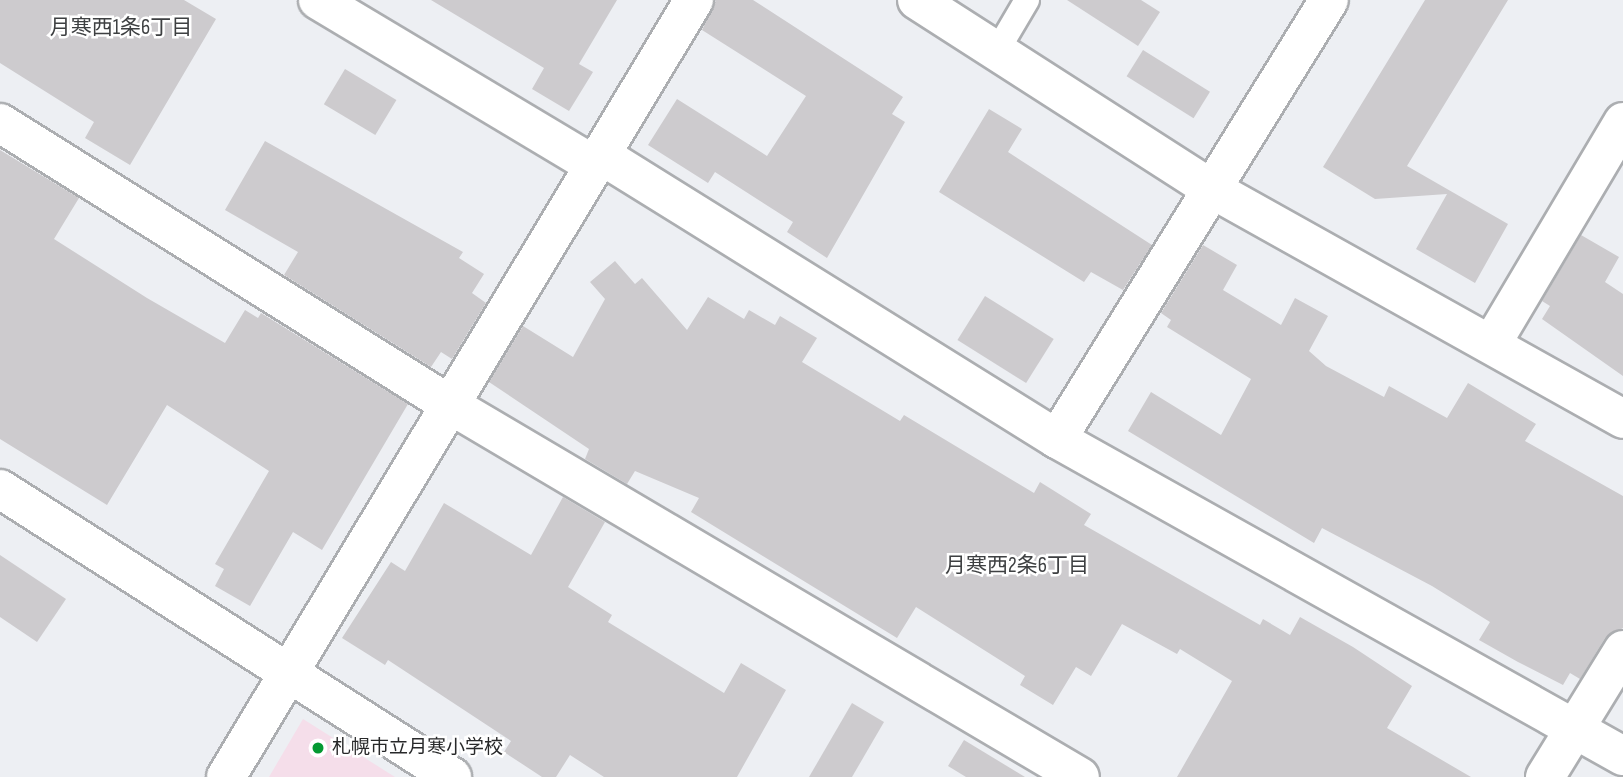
<!DOCTYPE html>
<meta charset="utf-8">
<style>
body{margin:0}
#map{position:relative;width:1623px;height:777px;overflow:hidden;background:#edeff3;font-family:"Sofia Sans Condensed","Noto Sans JP",sans-serif}
div>[style]{position:absolute}
.education>*{inset:0;background:#f5deea}
.building>*{inset:0;background:#cdcbce;transform-origin:0 0}
.roads{filter:drop-shadow(2px 0 #acaeb1) drop-shadow(-2px 0 #acaeb1) drop-shadow(0 2px #acaeb1) drop-shadow(0 -2px #acaeb1)}
.lane>*{height:24px;margin:-12px;padding:0 12px;transform-origin:12px;border-radius:12px;background:#fff}
.street>*{height:38px;margin:-19px;padding:0 19px;transform-origin:19px;border-radius:19px;background:#fff}
.dots>*{width:19px;height:19px;translate:-50% -50%;box-sizing:border-box;border:4px solid #fff;border-radius:50%}
span{translate:-50% -50%;white-space:nowrap;text-align:center;line-height:1.15;-webkit-text-stroke:5px #fff;paint-order:stroke}
.poi-label{font-size:19px;color:#28292a}
.left{translate:0 -50%;text-align:left}
.neighbourhood-label{font-size:21px;color:#3e4042}
</style>
<div id="map">
<div class="education">
<i style="clip-path:polygon(303px 719px,395px 777px,269px 777px)"></i>
</div>
<div class="building">
<i style="clip-path:polygon(0 0,184px 0,216px 19px,130px 165px,85px 138px,94px 122px,0 63px)"></i>
<i style="clip-path:polygon(431px 0,617px 0,579px 64px,593px 72px,569px 111px,532px 89px,544px 68px)"></i>
<i style="clip-path:polygon(716px 0,753px 0,903px 97px,892px 114px,905px 122px,827px 258px,787px 232px,793px 222px,715px 172px,708px 183px,648px 145px,677px 99px,767px 156px,806px 96px,702px 30px)"></i>
<i style="clip-path:polygon(1067px 0,1141px 0,1160px 12px,1138px 46px)"></i>
<i style="clip-path:polygon(1425px 0,1508px 0,1407px 166px,1508px 224px,1475px 283px,1416px 249px,1447px 194px,1375px 199px,1323px 167px)"></i>
<i style="left:1143px;top:50px;width:79px;height:31px;rotate:32deg"></i>
<i style="left:345px;top:69px;width:60px;height:41px;rotate:31deg"></i>
<i style="clip-path:polygon(989px 109px,1022px 129px,1008px 152px,1152px 245px,1123px 290px,1091px 272px,1084px 282px,939px 192px)"></i>
<i style="clip-path:polygon(265px 141px,463px 252px,459px 258px,484px 274px,472px 293px,486px 303px,452px 359px,441px 352px,431px 367px,284px 275px,298px 252px,225px 210px)"></i>
<i style="clip-path:polygon(0 150px,79px 198px,54px 239px,147px 298px,225px 343px,245px 310px,258px 318px,261px 313px,408px 404px,322px 550px,293px 532px,250px 606px,215px 586px,224px 569px,215px 564px,269px 471px,167px 405px,107px 505px,0 439px)"></i>
<i style="clip-path:polygon(1581px 235px,1619px 257px,1605px 282px,1623px 294px,1623px 376px,1542px 319px,1550px 306px,1542px 301px)"></i>
<i style="clip-path:polygon(1203px 245px,1237px 265px,1223px 290px,1281px 325px,1295px 298px,1328px 316px,1309px 351px,1326px 366px,1384px 397px,1389px 386px,1447px 418px,1468px 383px,1536px 424px,1525px 441px,1623px 496px,1623px 628px,1605px 638px,1580px 679px,1570px 673px,1563px 685px,1518px 662px,1479px 640px,1490px 622px,1432px 586px,1322px 528px,1314px 543px,1128px 431px,1151px 392px,1221px 435px,1251px 379px,1167px 327px,1171px 320px,1161px 313px)"></i>
<i style="clip-path:polygon(615px 261px,635px 284px,642px 278px,687px 330px,708px 297px,744px 319px,749px 310px,775px 325px,780px 316px,817px 338px,802px 362px,900px 421px,904px 415px,1034px 493px,1040px 482px,1091px 514px,1084px 525px,1260px 625px,1263px 619px,1290px 635px,1300px 617px,1353px 647px,1412px 686px,1387px 728px,1471px 777px,1177px 777px,1232px 681px,1180px 649px,1177px 654px,1122px 624px,1091px 676px,1076px 667px,1053px 705px,1020px 685px,1025px 676px,916px 607px,897px 638px,691px 512px,699px 498px,635px 471px,627px 484px,585px 459px,589px 449px,489px 382px,523px 326px,573px 357px,605px 299px,590px 282px)"></i>
<i style="left:985px;top:296px;width:81px;height:52px;rotate:32deg"></i>
<i style="clip-path:polygon(563px 497px,605px 522px,568px 587px,612px 615px,608px 622px,724px 693px,741px 663px,786px 690px,737px 777px,604px 777px,570px 755px,556px 777px,542px 777px,504px 752px,511px 741px,388px 660px,385px 665px,342px 638px,391px 562px,405px 571px,444px 503px,531px 555px)"></i>
<i style="clip-path:polygon(0 555px,66px 599px,37px 642px,0 617px)"></i>
<i style="clip-path:polygon(852px 703px,884px 722px,852px 777px,809px 777px)"></i>
<i style="clip-path:polygon(964px 740px,1025px 777px,966px 777px,948px 766px)"></i>
</div>
<div class="roads">
<div class="lane">
<i style="left:997px;top:51px;width:59px;rotate:-59.5deg"></i>
</div>
<div class="street">
<i style="left:318px;top:0;width:322px;rotate:30.9deg"></i>
<i style="left:917px;top:0;width:348px;rotate:32.7deg"></i>
<i style="left:1210px;top:188px;width:473px;rotate:29.2deg"></i>
<i style="left:0;top:123px;width:527px;rotate:32.06deg"></i>
<i style="left:447px;top:403px;width:735px;rotate:30.58deg"></i>
<i style="left:601px;top:155px;width:537px;rotate:31.91deg"></i>
<i style="left:1057px;top:439px;width:649px;rotate:29.25deg"></i>
<i style="left:1492px;top:343px;width:257px;rotate:-59.3deg"></i>
<i style="left:1057px;top:439px;width:516px;rotate:-58.22deg"></i>
<i style="left:0;top:489px;width:536px;rotate:32.5deg"></i>
<i style="left:226px;top:777px;width:907px;rotate:-58.94deg"></i>
<i style="left:1545px;top:777px;width:149px;rotate:-58.4deg"></i>
</div>
</div>
<div class="dots">
<i style="left:318px;top:748px;background:#049932"></i>
</div>
<div class="poi-label">
<span class="left" style="left:332px;top:748px">札幌市立月寒小学校</span>
</div>
<div class="neighbourhood-label">
<span style="left:121px;top:28px">月寒西1条6丁目</span>
<span style="left:1017px;top:566px">月寒西2条6丁目</span>
</div>
</div>
